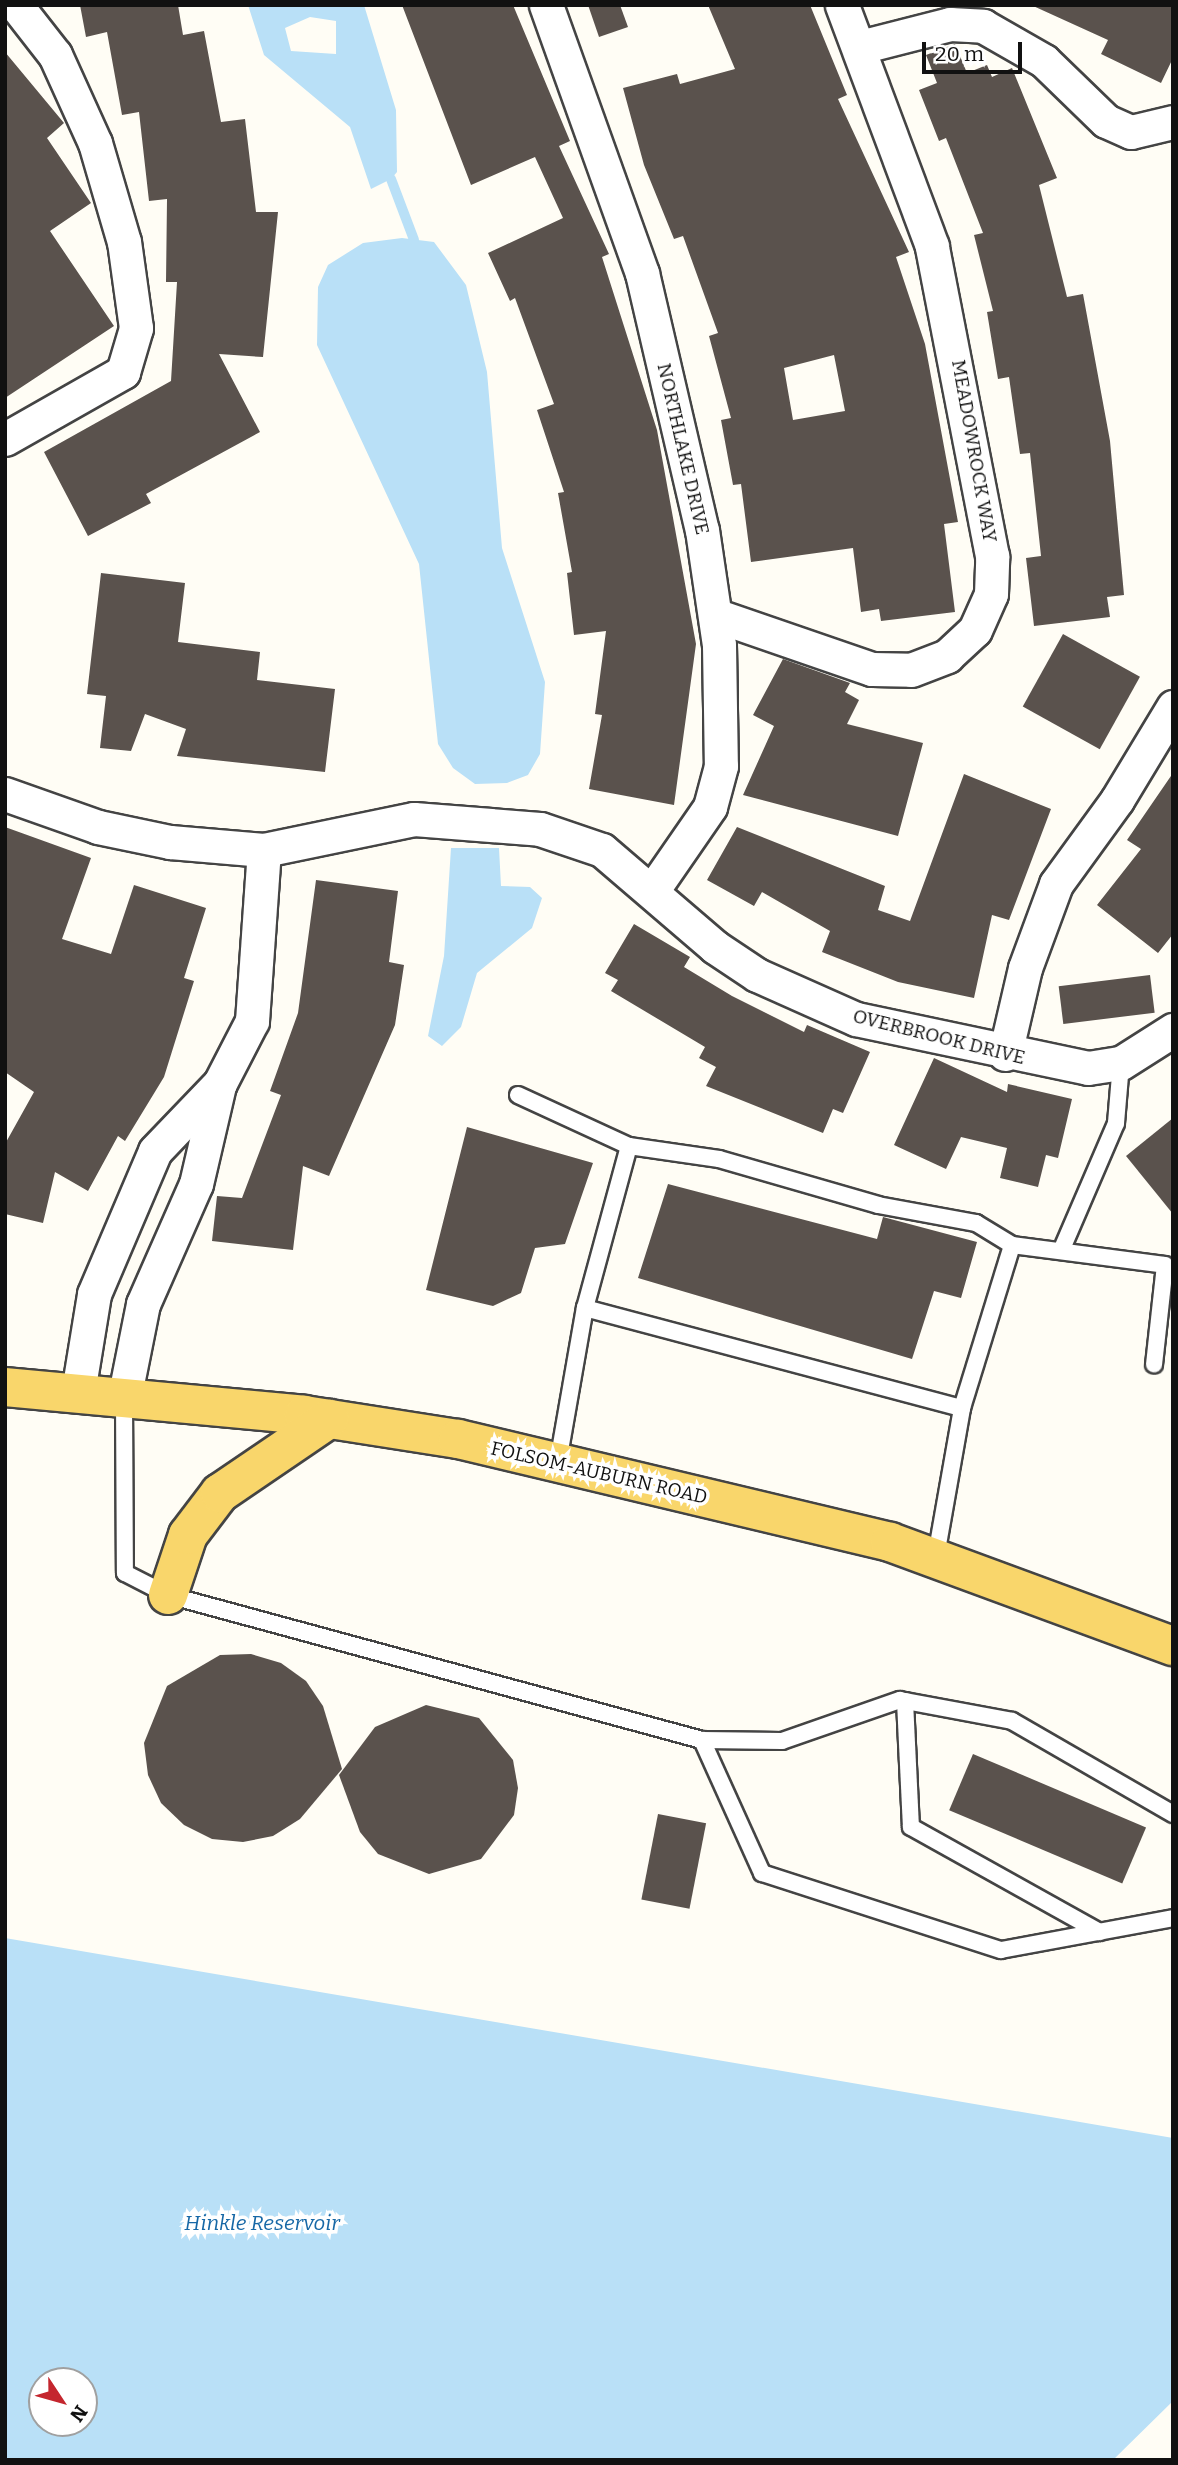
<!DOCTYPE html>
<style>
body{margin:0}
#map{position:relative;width:1178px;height:2465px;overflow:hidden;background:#fffdf5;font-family:Bitter,serif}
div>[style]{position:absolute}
.water>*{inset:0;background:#b9e0f7}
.stream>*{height:10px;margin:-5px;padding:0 5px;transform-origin:5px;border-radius:5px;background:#b9e0f7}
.building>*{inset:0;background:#5a524d;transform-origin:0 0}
.roads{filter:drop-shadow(2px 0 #444) drop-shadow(-2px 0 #444) drop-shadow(0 2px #444) drop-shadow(0 -2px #444)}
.lane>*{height:16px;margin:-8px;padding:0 8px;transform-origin:8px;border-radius:8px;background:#fff}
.street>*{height:33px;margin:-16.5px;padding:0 16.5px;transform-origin:16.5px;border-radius:16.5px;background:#fff}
.primary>*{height:38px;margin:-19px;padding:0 19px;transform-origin:19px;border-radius:19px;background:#f9d66b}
span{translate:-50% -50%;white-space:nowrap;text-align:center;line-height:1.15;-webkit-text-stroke:7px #fff;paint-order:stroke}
.street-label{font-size:19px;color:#111}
.water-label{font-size:21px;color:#1768a6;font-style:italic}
.frame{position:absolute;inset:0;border:7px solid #111;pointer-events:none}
.north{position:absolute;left:28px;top:2367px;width:70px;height:70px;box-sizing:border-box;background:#fff;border:2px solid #a0a0a0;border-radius:50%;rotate:126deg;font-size:19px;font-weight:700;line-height:28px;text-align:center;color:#111}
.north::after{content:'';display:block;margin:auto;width:24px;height:32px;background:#c4262e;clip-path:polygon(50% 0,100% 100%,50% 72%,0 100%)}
.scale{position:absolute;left:922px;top:42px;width:100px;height:32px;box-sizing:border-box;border:4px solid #111;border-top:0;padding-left:9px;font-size:21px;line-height:24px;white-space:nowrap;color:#111;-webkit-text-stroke:5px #fff;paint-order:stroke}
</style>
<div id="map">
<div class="water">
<i style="clip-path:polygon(evenodd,248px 5px,364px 5px,396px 110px,397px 172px,391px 179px,371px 189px,350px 127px,264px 55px,248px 5px,310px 17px,336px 21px,336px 54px,291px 51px,285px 28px,310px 17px)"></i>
<i style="clip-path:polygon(402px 238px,434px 242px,466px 285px,487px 372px,502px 548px,545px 682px,540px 754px,528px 775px,507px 783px,475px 784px,453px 768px,438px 744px,419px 564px,317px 345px,318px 287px,328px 265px,363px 243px)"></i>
<i style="clip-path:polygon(451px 848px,499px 848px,501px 886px,530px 887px,542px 898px,532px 928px,477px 973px,461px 1027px,442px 1046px,428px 1036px,444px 956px)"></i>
<i style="clip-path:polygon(evenodd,5px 1938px,1173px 2138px,1173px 2401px,1113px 2460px,5px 2460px,5px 1938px,42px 2381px,84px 2381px,84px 2423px,42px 2423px,42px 2381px)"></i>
</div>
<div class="stream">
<i style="left:391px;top:179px;width:65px;rotate:69.3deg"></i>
</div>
<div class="building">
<i style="clip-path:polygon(80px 5px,178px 5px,183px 35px,204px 31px,221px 122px,245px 119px,256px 212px,278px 212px,263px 357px,219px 354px,260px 432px,146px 494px,151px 503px,88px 536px,44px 452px,171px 381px,177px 282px,166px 282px,167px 199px,149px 201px,139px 112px,122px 115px,107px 32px,86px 37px)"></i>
<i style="clip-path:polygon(402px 5px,513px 5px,570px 141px,559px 146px,609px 254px,602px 257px,657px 430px,696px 644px,674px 805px,589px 789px,602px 715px,595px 714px,606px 631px,574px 635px,567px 573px,572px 572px,558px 493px,564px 492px,537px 410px,554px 404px,515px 298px,510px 301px,488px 253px,563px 218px,535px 157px,471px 185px)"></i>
<i style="clip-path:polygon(588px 5px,620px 5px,628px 27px,599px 37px)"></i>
<i style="clip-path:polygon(evenodd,708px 5px,810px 5px,847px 95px,838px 99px,909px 252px,896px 257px,925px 344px,958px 522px,944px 524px,955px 612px,881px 621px,879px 609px,861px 612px,853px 548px,751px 562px,741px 484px,733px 485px,721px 420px,731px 418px,709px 336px,718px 333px,683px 236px,674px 239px,644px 165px,623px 88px,677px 74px,680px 84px,735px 69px,708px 5px,834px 355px,845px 411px,793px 420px,784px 368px,834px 355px)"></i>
<i style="clip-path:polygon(1031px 5px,1173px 5px,1173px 58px,1161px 83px,1101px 54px,1108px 40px)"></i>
<i style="clip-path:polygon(955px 44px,967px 73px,987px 65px,992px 77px,1012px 68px,1057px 178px,1039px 185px,1067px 297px,1083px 294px,1110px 441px,1124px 595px,1107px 597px,1110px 617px,1034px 626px,1026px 558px,1041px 556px,1030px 453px,1020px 454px,1009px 377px,998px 379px,987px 312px,993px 311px,974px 235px,983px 233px,946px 138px,939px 141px,919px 90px,937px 83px,926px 55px)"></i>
<i style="clip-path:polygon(5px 52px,64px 123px,47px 138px,91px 203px,50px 231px,114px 326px,5px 398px)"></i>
<i style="clip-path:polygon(101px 573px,185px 583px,178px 642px,260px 652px,257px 680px,335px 689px,325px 772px,177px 756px,186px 729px,145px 714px,131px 751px,100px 748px,106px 696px,87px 694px)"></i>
<i style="left:1063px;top:634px;width:88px;height:83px;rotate:29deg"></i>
<i style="clip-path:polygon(783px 659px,850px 683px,845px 692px,859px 700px,847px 724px,923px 743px,898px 836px,743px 795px,774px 726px,753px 715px)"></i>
<i style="clip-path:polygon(1173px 773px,1173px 934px,1158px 953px,1097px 905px,1141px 849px,1127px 840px)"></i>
<i style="clip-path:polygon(964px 774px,1051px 809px,1009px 920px,992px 915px,974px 998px,898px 982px,822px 952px,830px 931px,762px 892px,754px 906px,707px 880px,737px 827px,885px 886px,878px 910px,910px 921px)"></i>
<i style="clip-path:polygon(5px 827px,91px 858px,62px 939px,111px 954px,134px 885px,206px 908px,184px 978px,194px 981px,164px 1077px,125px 1141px,118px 1136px,88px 1191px,55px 1172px,43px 1223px,5px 1214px,5px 1144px,34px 1092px,5px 1072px)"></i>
<i style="clip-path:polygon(316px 880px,398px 891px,389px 962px,404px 965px,395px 1025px,329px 1176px,303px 1166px,293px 1250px,212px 1241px,217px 1196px,242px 1198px,281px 1095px,270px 1091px,298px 1013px)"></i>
<i style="clip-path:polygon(634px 924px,690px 957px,684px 967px,732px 996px,804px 1032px,807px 1025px,870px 1052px,843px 1113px,833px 1109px,823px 1133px,706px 1086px,716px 1067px,699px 1058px,705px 1047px,611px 991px,618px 980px,605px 973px)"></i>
<i style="left:1150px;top:975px;width:38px;height:92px;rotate:83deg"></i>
<i style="clip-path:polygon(934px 1058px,1007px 1092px,1008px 1084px,1072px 1099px,1058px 1158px,1046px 1155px,1038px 1187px,1000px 1178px,1007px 1148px,961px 1137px,946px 1169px,894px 1145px)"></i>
<i style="clip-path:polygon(1173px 1118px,1173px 1214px,1126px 1156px)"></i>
<i style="clip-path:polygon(467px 1127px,593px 1163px,565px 1244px,535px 1248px,521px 1293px,493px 1306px,426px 1290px)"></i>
<i style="clip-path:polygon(668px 1184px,877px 1239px,883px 1217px,977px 1242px,961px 1298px,934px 1291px,912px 1359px,638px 1278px)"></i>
<i style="clip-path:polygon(251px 1654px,281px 1663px,306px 1681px,323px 1706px,342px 1769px,300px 1819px,273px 1836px,243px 1842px,212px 1839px,184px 1825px,161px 1803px,148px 1775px,144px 1743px,167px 1686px,220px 1655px)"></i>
<i style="clip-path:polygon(426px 1705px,479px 1718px,513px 1760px,518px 1788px,514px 1815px,481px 1859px,429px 1874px,378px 1854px,360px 1832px,339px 1775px,375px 1727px)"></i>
<i style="left:973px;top:1754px;width:188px;height:61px;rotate:23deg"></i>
<i style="left:658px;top:1814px;width:49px;height:87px;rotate:11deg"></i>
</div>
<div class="roads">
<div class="lane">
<i style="left:518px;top:1095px;width:122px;rotate:24.7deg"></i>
<i style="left:629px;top:1146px;width:168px;rotate:105.2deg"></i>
<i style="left:629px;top:1146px;width:91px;rotate:8.2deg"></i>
<i style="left:719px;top:1159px;width:166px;rotate:16.1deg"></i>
<i style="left:878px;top:1205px;width:100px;rotate:10.4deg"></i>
<i style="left:976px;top:1223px;width:42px;rotate:31.4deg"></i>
<i style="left:1012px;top:1245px;width:154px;rotate:7.4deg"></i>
<i style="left:1165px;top:1265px;width:100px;rotate:96.3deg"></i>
<i style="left:1061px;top:1251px;width:139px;rotate:-66.7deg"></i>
<i style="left:1116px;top:1123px;width:60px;rotate:-85.2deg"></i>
<i style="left:124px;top:1399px;width:174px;rotate:89.7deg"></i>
<i style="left:125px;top:1573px;width:48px;rotate:27.1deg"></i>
<i style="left:168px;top:1595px;width:553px;rotate:15.19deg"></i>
<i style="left:702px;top:1740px;width:80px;rotate:0.7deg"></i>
<i style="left:782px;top:1741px;width:125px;rotate:-19.2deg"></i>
<i style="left:900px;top:1700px;width:114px;rotate:10.6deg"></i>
<i style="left:1012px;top:1721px;width:186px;rotate:30deg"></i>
<i style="left:558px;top:1462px;width:156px;rotate:-80.1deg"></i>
<i style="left:585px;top:1308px;width:390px;rotate:14.9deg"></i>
<i style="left:936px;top:1556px;width:150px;rotate:-80deg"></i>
<i style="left:962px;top:1408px;width:170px;rotate:-72.9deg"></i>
<i style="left:905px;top:1701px;width:126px;rotate:87.3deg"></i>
<i style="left:911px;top:1827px;width:216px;rotate:29.1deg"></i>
<i style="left:702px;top:1740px;width:146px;rotate:65.7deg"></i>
<i style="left:762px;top:1873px;width:251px;rotate:17.9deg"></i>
<i style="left:1001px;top:1950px;width:175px;rotate:-10.5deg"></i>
</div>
<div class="street">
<i style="left:546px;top:5px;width:285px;rotate:70.3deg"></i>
<i style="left:642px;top:273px;width:264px;rotate:76.9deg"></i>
<i style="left:702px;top:530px;width:116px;rotate:81.6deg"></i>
<i style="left:719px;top:645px;width:121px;rotate:89.1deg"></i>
<i style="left:721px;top:766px;width:42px;rotate:105deg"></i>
<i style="left:710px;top:807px;width:102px;rotate:124.6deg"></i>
<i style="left:860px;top:47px;width:93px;rotate:-14.3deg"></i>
<i style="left:950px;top:24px;width:33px;rotate:3deg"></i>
<i style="left:983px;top:26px;width:70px;rotate:29.8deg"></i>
<i style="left:1044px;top:61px;width:86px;rotate:44.1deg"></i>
<i style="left:1106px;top:121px;width:27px;rotate:24deg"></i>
<i style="left:1131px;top:132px;width:43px;rotate:-13.4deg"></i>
<i style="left:5px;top:439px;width:136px;rotate:-29.6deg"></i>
<i style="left:123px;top:372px;width:46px;rotate:-73.5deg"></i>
<i style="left:136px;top:328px;width:87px;rotate:-97.9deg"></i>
<i style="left:124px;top:242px;width:103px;rotate:-106.3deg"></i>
<i style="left:95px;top:143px;width:97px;rotate:-114.4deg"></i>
<i style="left:55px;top:55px;width:63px;rotate:-128deg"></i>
<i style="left:715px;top:615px;width:166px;rotate:19deg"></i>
<i style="left:872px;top:669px;width:39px;rotate:1deg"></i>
<i style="left:911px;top:670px;width:39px;rotate:-21deg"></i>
<i style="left:947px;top:656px;width:38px;rotate:-43deg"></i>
<i style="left:975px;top:630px;width:39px;rotate:-66deg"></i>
<i style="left:991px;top:594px;width:38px;rotate:-88deg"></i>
<i style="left:992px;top:556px;width:316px;rotate:-101deg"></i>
<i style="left:932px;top:246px;width:257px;rotate:-110.5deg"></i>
<i style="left:5px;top:794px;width:99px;rotate:19.5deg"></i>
<i style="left:98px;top:827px;width:74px;rotate:11.8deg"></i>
<i style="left:170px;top:842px;width:94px;rotate:4.9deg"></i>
<i style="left:264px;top:850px;width:153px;rotate:-11.7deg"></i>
<i style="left:414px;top:819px;width:126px;rotate:4.5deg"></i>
<i style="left:540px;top:829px;width:65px;rotate:18.7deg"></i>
<i style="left:602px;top:850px;width:149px;rotate:40.6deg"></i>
<i style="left:715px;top:947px;width:50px;rotate:33.7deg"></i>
<i style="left:757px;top:975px;width:108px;rotate:24deg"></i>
<i style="left:856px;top:1019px;width:237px;rotate:11.9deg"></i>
<i style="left:1088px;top:1068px;width:33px;rotate:-9deg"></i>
<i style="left:1121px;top:1063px;width:62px;rotate:-32.4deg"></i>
<i style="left:1005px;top:1054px;width:88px;rotate:-76.9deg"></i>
<i style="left:1025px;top:968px;width:90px;rotate:-69.7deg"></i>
<i style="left:1056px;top:884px;width:104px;rotate:-54deg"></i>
<i style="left:1117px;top:800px;width:109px;rotate:-58.9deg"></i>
<i style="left:78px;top:1392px;width:99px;rotate:-80.7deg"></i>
<i style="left:94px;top:1294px;width:155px;rotate:-66.9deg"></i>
<i style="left:155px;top:1151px;width:94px;rotate:-46.3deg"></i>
<i style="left:220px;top:1083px;width:70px;rotate:-62.7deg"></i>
<i style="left:252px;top:1021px;width:171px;rotate:-86deg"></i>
<i style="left:124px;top:1399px;width:97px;rotate:-78.7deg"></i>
<i style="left:143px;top:1304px;width:131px;rotate:-66.2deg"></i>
<i style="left:196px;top:1184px;width:102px;rotate:-76.9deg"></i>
</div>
<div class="primary">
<i style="left:5px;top:1387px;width:300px;rotate:5.3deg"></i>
<i style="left:304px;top:1415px;width:156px;rotate:8.9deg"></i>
<i style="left:458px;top:1439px;width:444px;rotate:13.4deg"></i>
<i style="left:890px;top:1542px;width:302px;rotate:20.2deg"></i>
<i style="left:168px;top:1595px;width:63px;rotate:-71.6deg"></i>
<i style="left:188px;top:1535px;width:53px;rotate:-52.7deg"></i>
<i style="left:220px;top:1493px;width:132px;rotate:-34.2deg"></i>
</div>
</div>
<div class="street-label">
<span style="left:683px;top:449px;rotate:77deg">NORTHLAKE DRIVE</span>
<span style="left:974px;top:451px;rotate:80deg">MEADOWROCK WAY</span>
<span style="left:939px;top:1037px;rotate:14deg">OVERBROOK DRIVE</span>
<span style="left:599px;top:1473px;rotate:13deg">FOLSOM-AUBURN ROAD</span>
</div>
<div class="water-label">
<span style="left:262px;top:2223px">Hinkle Reservoir</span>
</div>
<div class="frame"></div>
<div class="north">N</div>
<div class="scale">20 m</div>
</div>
